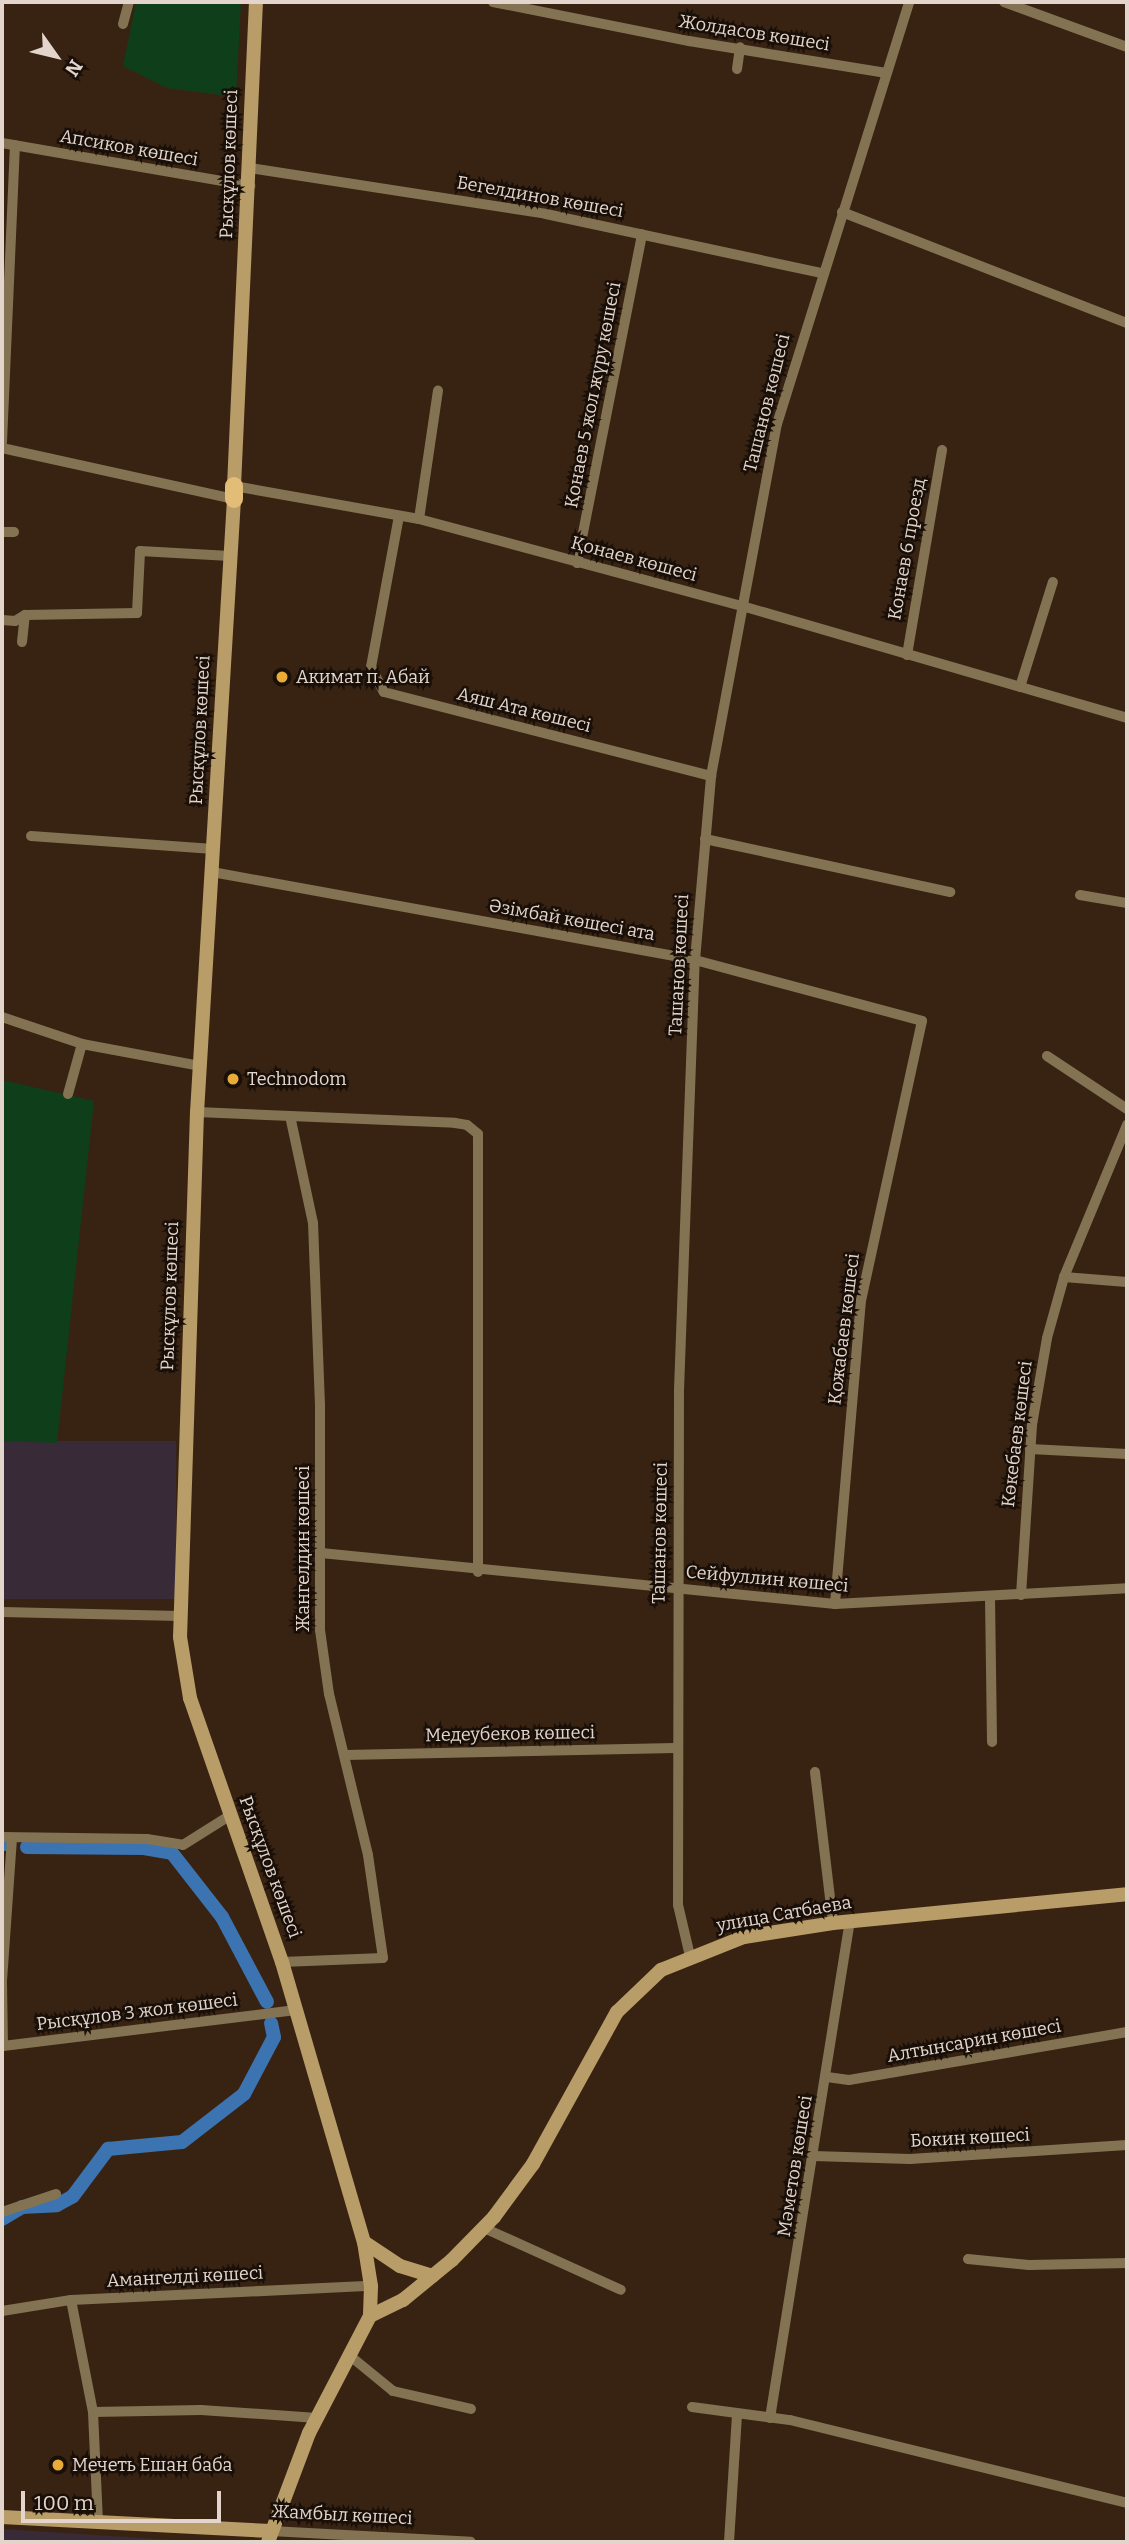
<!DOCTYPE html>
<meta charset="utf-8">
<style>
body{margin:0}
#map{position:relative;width:1129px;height:2544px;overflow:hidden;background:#382313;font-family:Bitter,serif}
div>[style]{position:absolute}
.commercial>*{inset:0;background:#392a37;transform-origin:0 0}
.green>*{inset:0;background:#0e3f1a}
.canal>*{height:14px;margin:-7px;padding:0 7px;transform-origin:7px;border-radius:7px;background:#3c73b1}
.street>*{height:10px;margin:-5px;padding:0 5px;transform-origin:5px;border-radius:5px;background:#847353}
.secondary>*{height:14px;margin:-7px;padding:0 7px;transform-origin:7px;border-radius:7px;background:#b99d68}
.primary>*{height:18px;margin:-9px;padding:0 9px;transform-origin:9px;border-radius:9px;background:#e2bd78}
.dots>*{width:19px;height:19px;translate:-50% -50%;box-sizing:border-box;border:4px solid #180f08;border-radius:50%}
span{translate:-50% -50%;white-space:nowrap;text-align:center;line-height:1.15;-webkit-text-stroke:5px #180f08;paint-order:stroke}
.street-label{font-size:18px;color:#e4d5cc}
.poi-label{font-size:18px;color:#e4d5cc}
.left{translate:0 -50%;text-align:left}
.frame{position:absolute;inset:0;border:4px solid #e4d5cc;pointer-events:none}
.north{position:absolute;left:21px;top:21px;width:70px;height:70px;-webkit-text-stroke:5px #180f08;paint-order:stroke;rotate:124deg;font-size:19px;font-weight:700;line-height:28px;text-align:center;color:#e4d5cc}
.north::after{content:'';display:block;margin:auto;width:24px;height:32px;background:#e4d5cc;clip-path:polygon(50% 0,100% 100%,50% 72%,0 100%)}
.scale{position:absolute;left:21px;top:2491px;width:200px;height:32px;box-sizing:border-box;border:4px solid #e4d5cc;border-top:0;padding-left:9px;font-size:21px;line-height:24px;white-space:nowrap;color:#e4d5cc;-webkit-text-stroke:5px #180f08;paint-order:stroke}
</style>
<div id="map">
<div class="commercial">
<i style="left:2px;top:1441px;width:174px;height:158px"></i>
<i style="clip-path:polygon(2px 2529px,204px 2542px,2px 2542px)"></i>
</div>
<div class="green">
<i style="clip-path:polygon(136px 2px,241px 2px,236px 97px,167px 88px,123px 66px)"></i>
<i style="clip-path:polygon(2px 1080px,94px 1101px,57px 1443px,2px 1441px)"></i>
</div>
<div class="canal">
<i style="left:2px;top:1844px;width:3px"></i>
<i style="left:27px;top:1847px;width:117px;rotate:0.5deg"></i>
<i style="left:144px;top:1848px;width:28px;rotate:10deg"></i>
<i style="left:172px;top:1853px;width:81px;rotate:52deg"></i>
<i style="left:222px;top:1917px;width:96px;rotate:62.1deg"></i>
<i style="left:2px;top:2219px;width:23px;rotate:-31deg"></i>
<i style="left:22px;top:2207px;width:35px;rotate:-3deg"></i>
<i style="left:57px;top:2205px;width:18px;rotate:-29deg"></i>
<i style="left:73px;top:2196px;width:59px;rotate:-53.3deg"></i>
<i style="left:108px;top:2149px;width:74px;rotate:-5.4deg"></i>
<i style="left:182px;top:2142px;width:78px;rotate:-37.7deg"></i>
<i style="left:244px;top:2094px;width:64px;rotate:-62.2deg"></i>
<i style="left:274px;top:2037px;width:14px;rotate:-102deg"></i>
</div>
<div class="street">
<i style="left:493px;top:2px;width:200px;rotate:11.3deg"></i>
<i style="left:689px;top:41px;width:200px;rotate:9.2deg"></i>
<i style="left:1004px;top:2px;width:131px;rotate:20.1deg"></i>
<i style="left:123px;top:24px;width:23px;rotate:-75deg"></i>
<i style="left:737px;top:69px;width:22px;rotate:-82deg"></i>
<i style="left:2px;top:143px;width:252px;rotate:9.8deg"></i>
<i style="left:250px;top:168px;width:300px;rotate:8.8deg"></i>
<i style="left:546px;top:214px;width:281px;rotate:12.1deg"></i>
<i style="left:842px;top:212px;width:306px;rotate:21.3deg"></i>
<i style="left:2px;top:442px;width:297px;rotate:-87.5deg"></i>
<i style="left:2px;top:448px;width:238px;rotate:12.4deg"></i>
<i style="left:234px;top:486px;width:188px;rotate:10.1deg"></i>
<i style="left:419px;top:519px;width:335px;rotate:15.1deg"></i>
<i style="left:742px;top:606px;width:401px;rotate:16.2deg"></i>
<i style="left:399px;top:516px;width:154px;rotate:100.5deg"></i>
<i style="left:371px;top:667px;width:28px;rotate:63deg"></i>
<i style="left:384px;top:692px;width:338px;rotate:14.4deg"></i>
<i style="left:419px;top:519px;width:130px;rotate:-81.6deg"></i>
<i style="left:2px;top:532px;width:12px"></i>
<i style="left:577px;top:563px;width:335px;rotate:-78.8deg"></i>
<i style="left:2px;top:620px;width:13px;rotate:4deg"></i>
<i style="left:15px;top:621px;width:12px;rotate:-31deg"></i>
<i style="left:25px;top:615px;width:112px;rotate:-1deg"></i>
<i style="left:137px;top:613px;width:62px;rotate:-87.2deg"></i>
<i style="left:140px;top:551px;width:90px;rotate:3.2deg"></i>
<i style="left:22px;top:642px;width:27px;rotate:-84deg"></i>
<i style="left:907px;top:655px;width:208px;rotate:-80.3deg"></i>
<i style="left:1020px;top:687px;width:110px;rotate:-72.6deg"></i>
<i style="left:31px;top:836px;width:183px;rotate:4.1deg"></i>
<i style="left:705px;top:839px;width:251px;rotate:12.2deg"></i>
<i style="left:212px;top:872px;width:491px;rotate:10.3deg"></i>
<i style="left:695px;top:960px;width:235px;rotate:15deg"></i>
<i style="left:922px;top:1021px;width:286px;rotate:102.3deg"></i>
<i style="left:861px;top:1300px;width:305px;rotate:94.9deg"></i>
<i style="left:1080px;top:895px;width:48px;rotate:9.7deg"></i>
<i style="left:2px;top:1017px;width:84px;rotate:18.6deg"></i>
<i style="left:82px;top:1044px;width:121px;rotate:10.5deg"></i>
<i style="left:1047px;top:1056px;width:96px;rotate:33.5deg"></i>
<i style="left:68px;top:1094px;width:52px;rotate:-74.4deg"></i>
<i style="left:197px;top:1112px;width:258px;rotate:2.4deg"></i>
<i style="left:455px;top:1123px;width:12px;rotate:9deg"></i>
<i style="left:467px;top:1125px;width:14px;rotate:39deg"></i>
<i style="left:478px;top:1134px;width:438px;rotate:90deg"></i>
<i style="left:1064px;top:1277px;width:63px;rotate:4.5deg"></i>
<i style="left:1030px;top:1449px;width:97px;rotate:3deg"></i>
<i style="left:321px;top:1553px;width:517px;rotate:5.67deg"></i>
<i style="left:835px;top:1604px;width:292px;rotate:-3.1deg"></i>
<i style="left:1021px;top:1595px;width:170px;rotate:-86.3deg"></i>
<i style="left:1032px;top:1425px;width:88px;rotate:-80.2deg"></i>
<i style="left:1047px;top:1338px;width:63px;rotate:-74.4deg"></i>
<i style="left:1064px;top:1277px;width:165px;rotate:-67.5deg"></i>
<i style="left:990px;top:1597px;width:145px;rotate:89.2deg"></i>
<i style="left:2px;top:1612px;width:178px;rotate:1.3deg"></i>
<i style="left:346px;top:1755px;width:329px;rotate:-1.2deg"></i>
<i style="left:815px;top:1772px;width:152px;rotate:83.2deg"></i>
<i style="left:2px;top:1837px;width:145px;rotate:0.8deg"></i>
<i style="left:147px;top:1839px;width:36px;rotate:9deg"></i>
<i style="left:183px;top:1845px;width:54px;rotate:-32.2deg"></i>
<i style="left:690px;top:1956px;width:52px;rotate:-103.2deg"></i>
<i style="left:678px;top:1905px;width:515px;rotate:-89.89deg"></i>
<i style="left:679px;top:1390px;width:430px;rotate:-87.9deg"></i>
<i style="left:695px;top:960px;width:185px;rotate:-85deg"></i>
<i style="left:711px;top:776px;width:358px;rotate:-79.4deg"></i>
<i style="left:777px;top:424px;width:442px;rotate:-72.6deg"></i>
<i style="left:282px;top:1962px;width:101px;rotate:-2.3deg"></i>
<i style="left:383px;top:1958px;width:104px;rotate:-98.3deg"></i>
<i style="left:368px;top:1855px;width:166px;rotate:-103.6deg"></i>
<i style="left:329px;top:1694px;width:65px;rotate:-98deg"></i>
<i style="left:320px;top:1630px;width:225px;rotate:-90deg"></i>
<i style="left:320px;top:1405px;width:182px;rotate:-92.2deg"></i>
<i style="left:313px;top:1223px;width:105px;rotate:-102.1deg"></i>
<i style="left:2px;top:1981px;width:142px;rotate:-86deg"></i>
<i style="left:2px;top:1983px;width:63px;rotate:89.1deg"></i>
<i style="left:3px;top:2046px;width:295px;rotate:-7deg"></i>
<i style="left:827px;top:2077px;width:22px;rotate:8deg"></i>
<i style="left:849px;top:2080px;width:282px;rotate:-9.8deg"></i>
<i style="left:814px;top:2156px;width:96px;rotate:1.8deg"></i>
<i style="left:910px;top:2159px;width:217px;rotate:-3.7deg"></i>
<i style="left:2px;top:2212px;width:57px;rotate:-18.4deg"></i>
<i style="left:484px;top:2228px;width:150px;rotate:24.3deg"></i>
<i style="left:968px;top:2259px;width:61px;rotate:5.6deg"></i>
<i style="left:1029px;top:2265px;width:98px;rotate:-1.2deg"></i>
<i style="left:71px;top:2300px;width:114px;rotate:78.9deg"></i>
<i style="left:93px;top:2412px;width:112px;rotate:87.4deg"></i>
<i style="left:2px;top:2311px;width:70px;rotate:-9.1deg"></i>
<i style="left:71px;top:2300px;width:300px;rotate:-2.7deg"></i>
<i style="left:349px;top:2355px;width:57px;rotate:39.3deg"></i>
<i style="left:393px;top:2391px;width:80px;rotate:13deg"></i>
<i style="left:692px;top:2407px;width:99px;rotate:7.6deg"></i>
<i style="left:790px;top:2420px;width:347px;rotate:13.8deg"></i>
<i style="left:93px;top:2412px;width:108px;rotate:-1.1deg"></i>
<i style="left:201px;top:2410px;width:116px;rotate:3.9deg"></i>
<i style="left:770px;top:2418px;width:504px;rotate:-80.87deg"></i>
<i style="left:271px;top:2531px;width:200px;rotate:3.1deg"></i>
<i style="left:729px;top:2542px;width:128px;rotate:-86.4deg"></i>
</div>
<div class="secondary">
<i style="left:234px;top:486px;width:484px;rotate:-87.4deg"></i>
<i style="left:234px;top:499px;width:614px;rotate:93.45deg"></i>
<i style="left:197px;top:1112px;width:525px;rotate:91.85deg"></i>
<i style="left:180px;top:1637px;width:62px;rotate:80.7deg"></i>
<i style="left:190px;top:1698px;width:280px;rotate:70.8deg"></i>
<i style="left:282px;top:1962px;width:292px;rotate:73.7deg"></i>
<i style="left:364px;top:2242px;width:45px;rotate:81deg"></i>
<i style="left:371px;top:2286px;width:30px;rotate:92deg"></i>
<i style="left:370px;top:2316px;width:132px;rotate:117.5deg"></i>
<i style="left:309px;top:2433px;width:116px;rotate:110.6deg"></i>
<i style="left:364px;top:2242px;width:43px;rotate:33.7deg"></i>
<i style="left:400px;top:2266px;width:34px;rotate:17deg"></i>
<i style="left:370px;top:2316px;width:37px;rotate:-26deg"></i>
<i style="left:403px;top:2300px;width:63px;rotate:-39.2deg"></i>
<i style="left:452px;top:2260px;width:60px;rotate:-45.7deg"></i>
<i style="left:494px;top:2217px;width:66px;rotate:-53.7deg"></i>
<i style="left:533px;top:2164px;width:174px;rotate:-61.1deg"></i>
<i style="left:617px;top:2012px;width:61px;rotate:-43.7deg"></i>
<i style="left:661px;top:1970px;width:89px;rotate:-21.7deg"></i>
<i style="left:744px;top:1937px;width:90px;rotate:-8.9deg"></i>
<i style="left:833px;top:1923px;width:295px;rotate:-5.6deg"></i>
<i style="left:2px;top:2517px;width:269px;rotate:3deg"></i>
</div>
<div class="primary">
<i style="left:234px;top:499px;width:13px;rotate:-90deg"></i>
</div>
<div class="dots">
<i style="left:282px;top:677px;background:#e9ab38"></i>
<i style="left:233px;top:1079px;background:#e9ab38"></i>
<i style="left:58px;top:2465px;background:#e9ab38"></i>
</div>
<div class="street-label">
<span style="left:754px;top:33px;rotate:9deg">Жолдасов көшесі</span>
<span style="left:129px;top:148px;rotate:10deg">Апсиков көшесі</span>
<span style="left:229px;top:164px;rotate:-88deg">Рысқұлов көшесі</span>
<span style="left:540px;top:197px;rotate:10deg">Бегелдинов көшесі</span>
<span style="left:593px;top:395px;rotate:-79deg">Қонаев 5 жол жүру көшесі</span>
<span style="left:767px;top:403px;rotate:-76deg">Ташанов көшесі</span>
<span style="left:907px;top:549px;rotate:-80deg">Конаев 6 проезд</span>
<span style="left:634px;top:559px;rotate:15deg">Қонаев көшесі</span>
<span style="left:524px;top:710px;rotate:14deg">Аяш Ата көшесі</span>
<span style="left:200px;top:730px;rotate:-87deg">Рысқұлов көшесі</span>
<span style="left:572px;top:920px;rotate:10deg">Әзімбай көшесі ата</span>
<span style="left:679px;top:965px;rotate:-87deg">Ташанов көшесі</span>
<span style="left:170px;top:1296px;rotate:-88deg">Рысқұлов көшесі</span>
<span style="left:844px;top:1329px;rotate:-83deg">Қожабаев көшесі</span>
<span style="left:1017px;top:1434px;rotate:-83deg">Көкебаев көшесі</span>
<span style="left:660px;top:1533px;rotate:-89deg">Ташанов көшесі</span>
<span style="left:303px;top:1549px;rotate:-90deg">Жангелдин көшесі</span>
<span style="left:767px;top:1579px;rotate:5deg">Сейфуллин көшесі</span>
<span style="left:510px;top:1734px;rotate:-1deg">Медеубеков көшесі</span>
<span style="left:270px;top:1867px;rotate:70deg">Рысқұлов көшесі</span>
<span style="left:784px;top:1914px;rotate:-10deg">улица Сатбаева</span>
<span style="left:137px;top:2012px;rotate:-7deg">Рысқұлов 3 жол көшесі</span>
<span style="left:974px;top:2041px;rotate:-10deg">Алтынсарин көшесі</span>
<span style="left:970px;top:2138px;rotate:-3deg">Бокин көшесі</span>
<span style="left:795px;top:2166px;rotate:-81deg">Мәметов көшесі</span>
<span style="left:185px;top:2277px;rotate:-3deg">Амангелді көшесі</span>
<span style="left:342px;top:2515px;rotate:3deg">Жамбыл көшесі</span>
</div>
<div class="poi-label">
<span class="left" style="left:296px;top:677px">Акимат п. Абай</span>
<span class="left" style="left:247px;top:1079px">Technodom</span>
<span class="left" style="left:72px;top:2465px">Мечеть Ешан баба</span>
</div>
<div class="frame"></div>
<div class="north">N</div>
<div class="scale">100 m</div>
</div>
